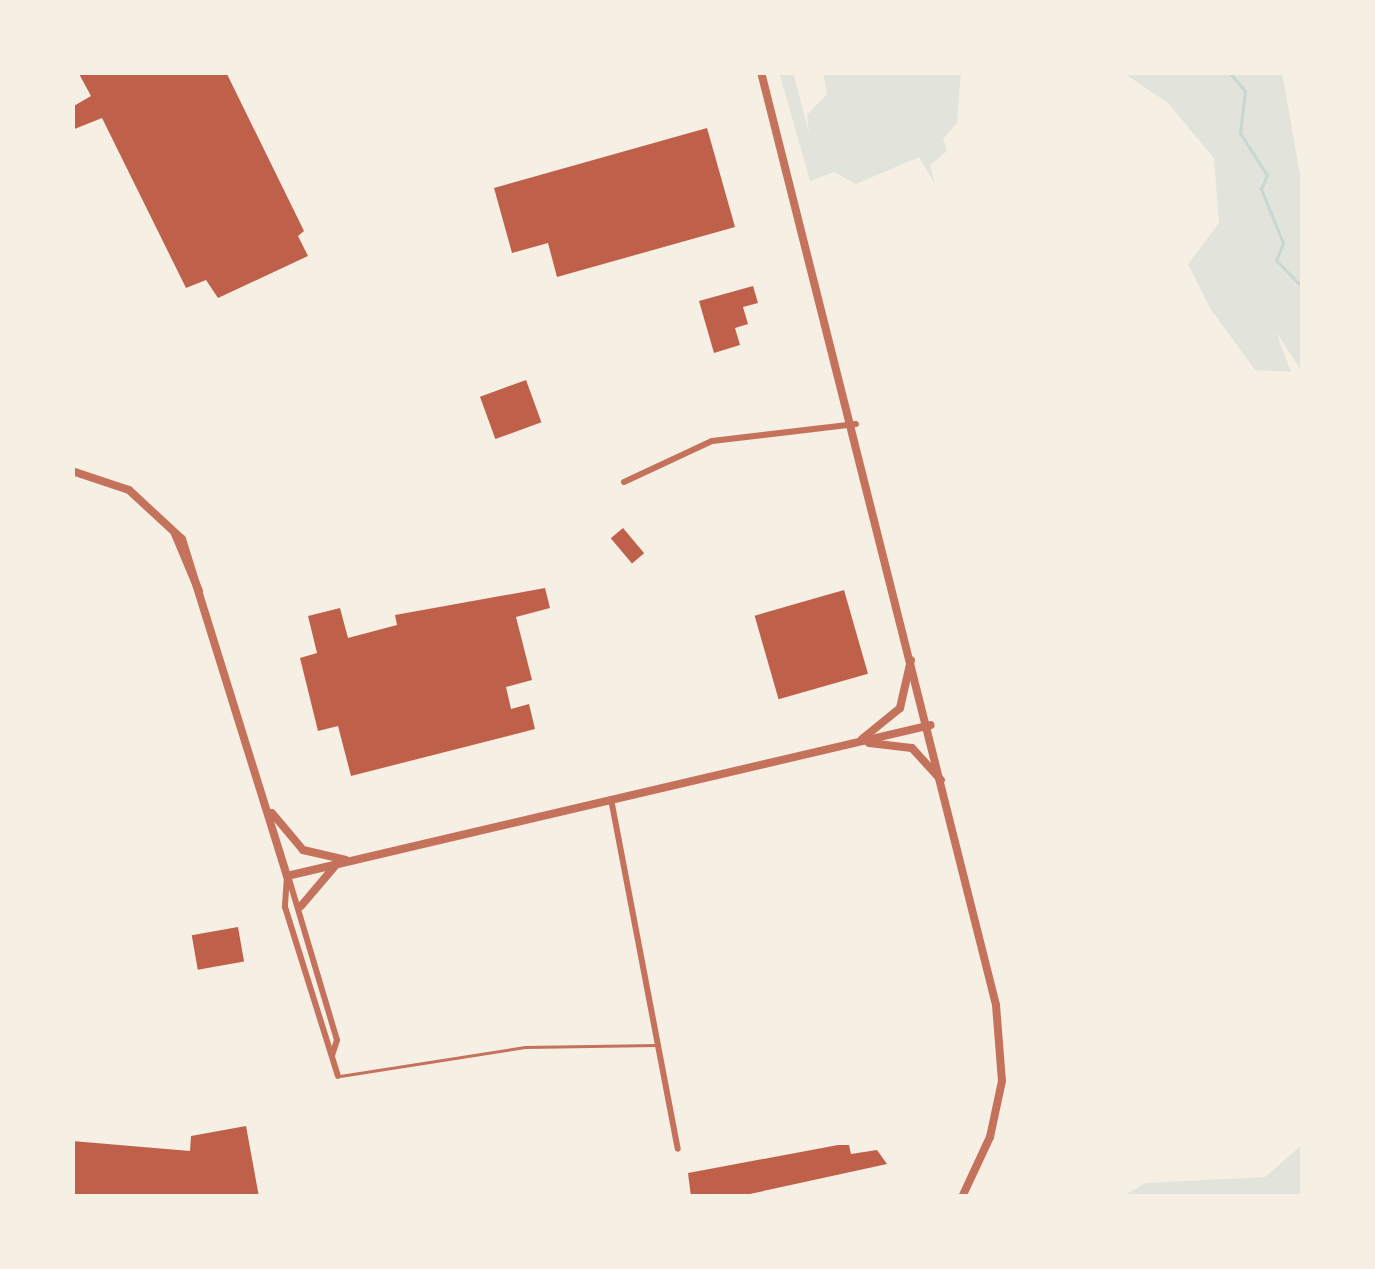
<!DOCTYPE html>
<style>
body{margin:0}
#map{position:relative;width:1375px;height:1269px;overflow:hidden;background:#f6efe4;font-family:"Exo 2",sans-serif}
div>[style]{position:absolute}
.green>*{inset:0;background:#e2e4dc}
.stream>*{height:3px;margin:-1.5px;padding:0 1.5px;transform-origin:1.5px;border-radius:1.5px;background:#c9d6d2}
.building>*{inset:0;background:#bf614a;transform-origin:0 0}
.service>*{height:3px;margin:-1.5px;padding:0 1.5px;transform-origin:1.5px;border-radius:1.5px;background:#c5725c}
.minor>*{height:6px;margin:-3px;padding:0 3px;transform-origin:3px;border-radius:3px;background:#c5725c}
.tertiary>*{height:8px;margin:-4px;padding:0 4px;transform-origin:4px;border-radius:4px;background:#c5725c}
span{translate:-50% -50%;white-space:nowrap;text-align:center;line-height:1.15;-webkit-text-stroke:9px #f6efe4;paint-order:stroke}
.frame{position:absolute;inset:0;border:75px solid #f6efe4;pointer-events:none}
</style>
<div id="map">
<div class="green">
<i style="clip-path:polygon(779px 72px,793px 72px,809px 133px,807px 115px,827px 94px,823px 72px,961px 72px,957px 123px,943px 139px,947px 151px,930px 165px,935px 184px,919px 157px,856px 184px,834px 172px,810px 181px)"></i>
<i style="clip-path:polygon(1122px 72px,1282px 72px,1303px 192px,1303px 373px,1276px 332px,1291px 372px,1255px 370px,1210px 308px,1188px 264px,1219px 223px,1214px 158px,1168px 103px)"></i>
<i style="clip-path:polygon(1303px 1144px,1303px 1197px,1121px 1197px,1146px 1183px,1265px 1177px)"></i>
</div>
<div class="stream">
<i style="left:1229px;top:72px;width:25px;rotate:50deg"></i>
<i style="left:1245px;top:91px;width:42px;rotate:96.8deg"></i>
<i style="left:1240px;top:133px;width:50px;rotate:57.3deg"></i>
<i style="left:1267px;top:175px;width:15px;rotate:113deg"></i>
<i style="left:1261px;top:189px;width:58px;rotate:67.8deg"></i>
<i style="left:1283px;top:243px;width:18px;rotate:112deg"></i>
<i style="left:1276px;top:260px;width:39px;rotate:46deg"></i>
</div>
<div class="building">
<i style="clip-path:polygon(78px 72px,226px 72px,304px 231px,298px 236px,308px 256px,218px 298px,206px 280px,186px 288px,102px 118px,72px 130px,72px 107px,91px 96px)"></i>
<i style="clip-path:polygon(707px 128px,735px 227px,557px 277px,548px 243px,512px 253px,494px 188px)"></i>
<i style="clip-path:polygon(753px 286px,758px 303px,743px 307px,748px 324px,735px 328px,740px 345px,714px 353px,699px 301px)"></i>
<i style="left:526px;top:380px;width:45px;height:49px;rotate:70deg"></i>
<i style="left:623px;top:528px;width:33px;height:16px;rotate:50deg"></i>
<i style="clip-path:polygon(545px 588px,550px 608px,516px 617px,532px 680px,506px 687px,511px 709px,529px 704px,535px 729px,351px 776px,338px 726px,318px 731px,300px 658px,317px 653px,308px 616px,340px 608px,348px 638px,397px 625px,395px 615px)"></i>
<i style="left:844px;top:590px;width:87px;height:93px;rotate:74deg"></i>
<i style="left:238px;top:927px;width:35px;height:47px;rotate:80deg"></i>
<i style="clip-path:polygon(246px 1126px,259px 1197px,72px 1197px,72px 1141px,190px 1151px,191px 1136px)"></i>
<i style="clip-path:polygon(838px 1145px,849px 1145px,851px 1154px,877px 1150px,887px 1164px,750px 1194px,691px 1197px,688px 1173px)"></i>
</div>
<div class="service">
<i style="left:340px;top:1076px;width:187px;rotate:-8.9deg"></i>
<i style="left:525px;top:1047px;width:132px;rotate:-0.9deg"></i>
</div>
<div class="minor">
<i style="left:72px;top:326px;width:37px;rotate:90deg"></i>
<i style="left:624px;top:482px;width:97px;rotate:-25deg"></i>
<i style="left:712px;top:441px;width:145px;rotate:-6.7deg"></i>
<i style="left:611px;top:799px;width:356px;rotate:79.2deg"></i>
<i style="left:287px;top:876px;width:31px;rotate:94deg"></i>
<i style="left:285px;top:907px;width:177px;rotate:72.6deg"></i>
<i style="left:289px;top:879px;width:168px;rotate:73.4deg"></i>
<i style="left:337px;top:1040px;width:16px;rotate:108deg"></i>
</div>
<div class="tertiary">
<i style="left:761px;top:72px;width:962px;rotate:75.86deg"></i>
<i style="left:996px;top:1005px;width:76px;rotate:85.5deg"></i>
<i style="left:1002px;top:1081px;width:57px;rotate:102.1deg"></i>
<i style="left:990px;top:1137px;width:66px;rotate:115deg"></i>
<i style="left:72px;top:471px;width:60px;rotate:18.4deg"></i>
<i style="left:129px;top:490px;width:72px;rotate:42.8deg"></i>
<i style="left:182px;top:539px;width:353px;rotate:72.7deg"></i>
<i style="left:287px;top:876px;width:661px;rotate:-13.2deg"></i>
<i style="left:175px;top:534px;width:62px;rotate:67.2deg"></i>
<i style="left:862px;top:739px;width:49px;rotate:-39.2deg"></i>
<i style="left:900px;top:708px;width:49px;rotate:-77.1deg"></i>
<i style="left:869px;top:743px;width:43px;rotate:6.6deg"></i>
<i style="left:912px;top:748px;width:43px;rotate:47.8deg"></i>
<i style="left:272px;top:813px;width:48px;rotate:50deg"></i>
<i style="left:303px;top:850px;width:44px;rotate:13.1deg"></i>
<i style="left:301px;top:906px;width:52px;rotate:-49.6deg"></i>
</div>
<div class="frame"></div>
</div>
